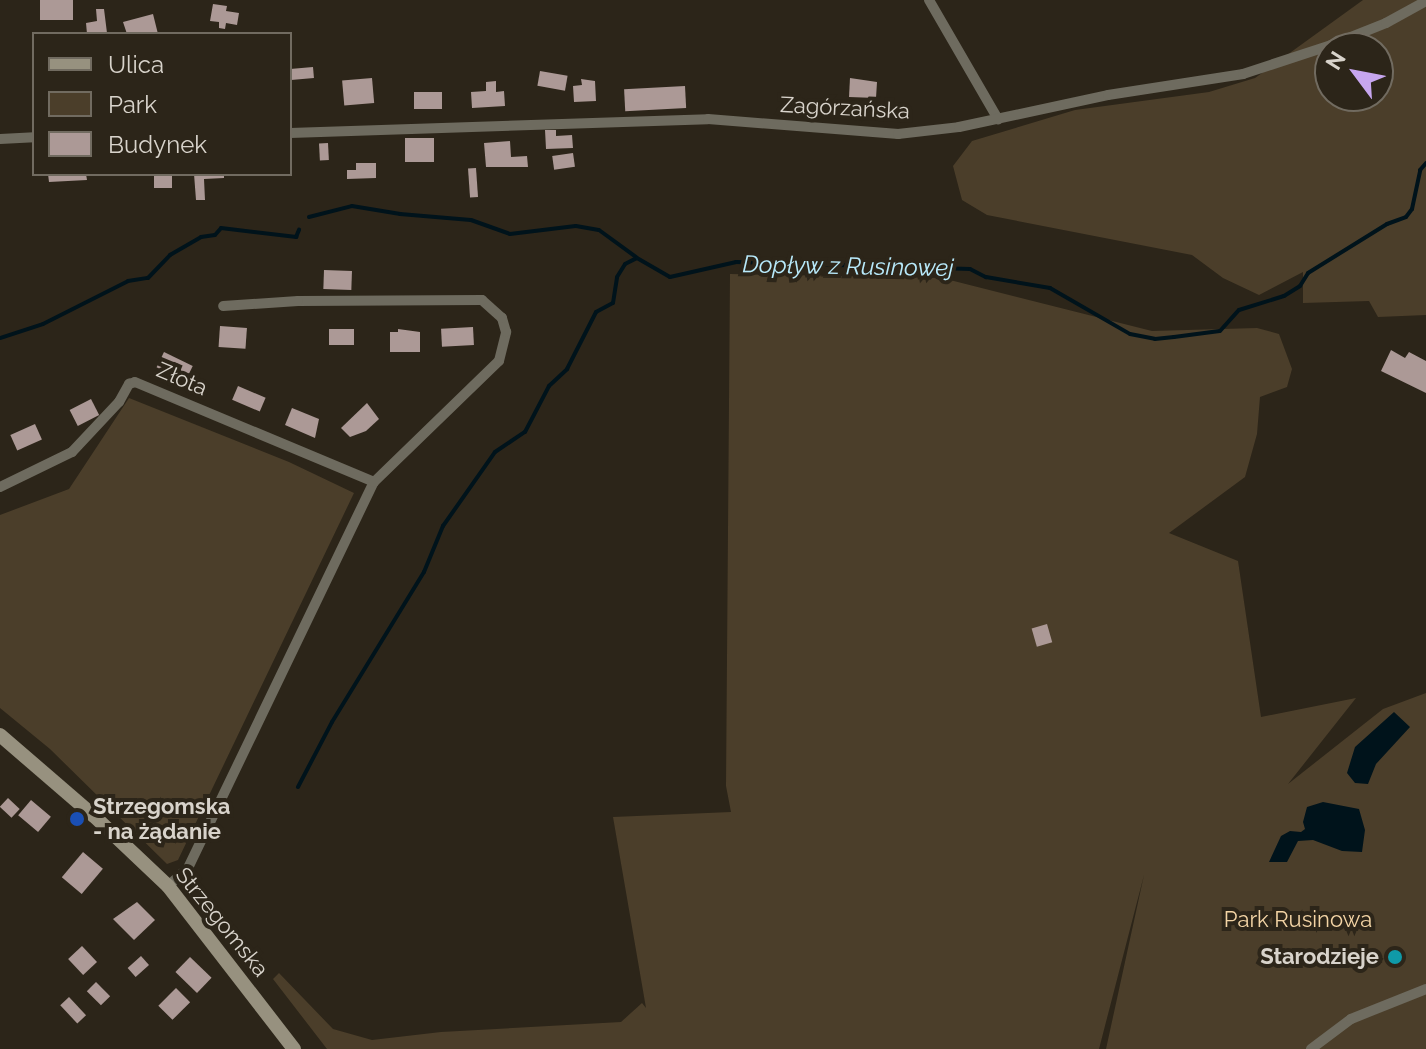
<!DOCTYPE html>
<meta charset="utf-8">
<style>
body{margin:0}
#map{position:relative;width:1426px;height:1049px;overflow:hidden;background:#2c2519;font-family:Raleway,sans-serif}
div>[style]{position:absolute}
.green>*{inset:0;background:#4b3e2a}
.water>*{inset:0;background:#00131b}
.stream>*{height:4px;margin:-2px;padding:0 2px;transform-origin:2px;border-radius:2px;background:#00131b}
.building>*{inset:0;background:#ac9996;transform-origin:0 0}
.street>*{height:10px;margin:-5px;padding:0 5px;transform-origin:5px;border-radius:5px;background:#6e6b5f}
.secondary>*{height:14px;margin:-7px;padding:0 7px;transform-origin:7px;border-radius:7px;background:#97917f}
.dots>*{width:22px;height:22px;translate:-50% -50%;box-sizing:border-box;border:4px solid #2c2519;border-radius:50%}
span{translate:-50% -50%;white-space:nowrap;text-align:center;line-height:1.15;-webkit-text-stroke:8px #2c2519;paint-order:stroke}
.street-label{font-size:22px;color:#d8d3cb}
.poi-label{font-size:22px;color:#d8d3cb;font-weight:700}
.left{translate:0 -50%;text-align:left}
.right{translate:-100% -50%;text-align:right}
.park-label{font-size:22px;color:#f3d4a5}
.water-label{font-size:24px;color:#b8eafb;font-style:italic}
.legend{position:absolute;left:32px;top:32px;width:260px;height:144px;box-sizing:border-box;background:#2c2519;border:2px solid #716b60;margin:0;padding:10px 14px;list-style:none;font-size:24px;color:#d8d3cb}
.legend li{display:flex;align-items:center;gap:16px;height:40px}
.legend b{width:40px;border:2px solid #716b60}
.north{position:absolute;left:1314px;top:32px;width:80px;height:80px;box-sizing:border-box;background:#2c2519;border:2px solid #716b60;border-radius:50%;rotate:302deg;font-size:22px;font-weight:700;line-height:32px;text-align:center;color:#d8d3cb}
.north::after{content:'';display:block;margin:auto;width:28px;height:36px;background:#c7a6ef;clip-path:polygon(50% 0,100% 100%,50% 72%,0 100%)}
</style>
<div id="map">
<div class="green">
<i style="clip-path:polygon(evenodd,1363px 0,1426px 0,1426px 315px,1378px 317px,1369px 301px,1303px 303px,1303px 272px,1259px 295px,1223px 278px,1192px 255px,987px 215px,962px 200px,953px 166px,972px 141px,1075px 110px,1209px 92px,1255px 78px,1363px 0,1330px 48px,1378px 48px,1378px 96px,1330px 96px,1330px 48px)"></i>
<i style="clip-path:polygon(730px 274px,942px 278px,1152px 331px,1257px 328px,1279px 334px,1292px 369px,1287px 387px,1260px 397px,1257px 434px,1245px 477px,1169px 533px,1238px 561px,1261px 717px,1356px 698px,1288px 784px,1383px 709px,1426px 693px,1426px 1049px,1106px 1049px,1144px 875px,1099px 1049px,327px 1049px,273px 979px,279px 973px,333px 1029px,372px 1040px,441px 1032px,621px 1022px,642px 1003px,646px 1008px,613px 817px,731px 812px,726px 786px)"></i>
<i style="clip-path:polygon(129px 398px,289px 462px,354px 493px,178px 860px,167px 864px,50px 749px,0 708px,0 515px,69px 489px)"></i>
</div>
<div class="water">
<i style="clip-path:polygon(1394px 712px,1410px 727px,1376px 764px,1368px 784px,1355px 783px,1347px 773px,1355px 747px)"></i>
<i style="clip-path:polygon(1323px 802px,1359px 809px,1365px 830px,1362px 852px,1342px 851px,1313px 840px,1298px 841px,1287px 862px,1269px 862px,1281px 836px,1290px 831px,1301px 832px,1305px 829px,1303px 822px,1307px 807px)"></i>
</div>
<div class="stream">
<i style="left:309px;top:217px;width:44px;rotate:-14.3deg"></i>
<i style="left:352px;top:206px;width:49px;rotate:9.5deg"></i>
<i style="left:400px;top:214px;width:71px;rotate:4.8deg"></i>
<i style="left:471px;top:220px;width:41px;rotate:19.7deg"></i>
<i style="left:510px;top:234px;width:66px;rotate:-6.9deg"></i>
<i style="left:576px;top:226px;width:23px;rotate:10deg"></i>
<i style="left:599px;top:230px;width:46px;rotate:36.1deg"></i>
<i style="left:0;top:338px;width:45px;rotate:-18deg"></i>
<i style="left:43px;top:324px;width:95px;rotate:-26.8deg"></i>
<i style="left:128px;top:281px;width:20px;rotate:-9deg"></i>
<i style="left:148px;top:278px;width:32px;rotate:-46deg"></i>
<i style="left:170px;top:255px;width:36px;rotate:-30deg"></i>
<i style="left:201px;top:237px;width:14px;rotate:-8deg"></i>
<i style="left:215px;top:235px;width:9px;rotate:-49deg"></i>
<i style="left:221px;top:228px;width:76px;rotate:6.8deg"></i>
<i style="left:296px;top:237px;width:8px;rotate:-67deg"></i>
<i style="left:298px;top:787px;width:73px;rotate:-62.4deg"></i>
<i style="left:332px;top:722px;width:176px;rotate:-58.5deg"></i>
<i style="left:424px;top:572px;width:50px;rotate:-67.6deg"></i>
<i style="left:443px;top:526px;width:90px;rotate:-54.9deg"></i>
<i style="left:495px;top:452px;width:36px;rotate:-34deg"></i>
<i style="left:525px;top:432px;width:52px;rotate:-62.4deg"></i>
<i style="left:549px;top:386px;width:25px;rotate:-43deg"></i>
<i style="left:567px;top:369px;width:64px;rotate:-63deg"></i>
<i style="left:596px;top:312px;width:19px;rotate:-28deg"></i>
<i style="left:613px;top:303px;width:26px;rotate:-81deg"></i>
<i style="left:617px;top:277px;width:15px;rotate:-58deg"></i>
<i style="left:625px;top:264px;width:13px;rotate:-27deg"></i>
<i style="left:637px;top:258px;width:38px;rotate:30deg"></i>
<i style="left:670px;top:277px;width:68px;rotate:-12.8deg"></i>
<i style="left:736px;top:262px;width:234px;rotate:1.7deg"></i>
<i style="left:970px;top:269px;width:18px;rotate:27deg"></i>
<i style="left:986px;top:277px;width:65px;rotate:9.8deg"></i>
<i style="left:1050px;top:288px;width:92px;rotate:29.9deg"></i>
<i style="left:1130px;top:334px;width:25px;rotate:11deg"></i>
<i style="left:1155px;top:339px;width:19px;rotate:-6deg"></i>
<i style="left:1174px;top:337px;width:46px;rotate:-7.4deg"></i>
<i style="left:1220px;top:331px;width:28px;rotate:-48deg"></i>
<i style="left:1239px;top:310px;width:47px;rotate:-17.3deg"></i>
<i style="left:1284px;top:296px;width:19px;rotate:-32deg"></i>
<i style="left:1300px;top:286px;width:15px;rotate:-58deg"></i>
<i style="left:1308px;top:273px;width:93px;rotate:-31.8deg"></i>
<i style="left:1387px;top:224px;width:20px;rotate:-20deg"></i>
<i style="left:1406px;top:217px;width:10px;rotate:-53deg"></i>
<i style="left:1412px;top:209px;width:40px;rotate:-78deg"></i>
<i style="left:1420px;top:170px;width:9px;rotate:-49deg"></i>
</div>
<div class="building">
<i style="left:40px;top:0;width:33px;height:20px"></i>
<i style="clip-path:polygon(213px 4px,227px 6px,226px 11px,239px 13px,237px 25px,226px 23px,225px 29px,219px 28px,219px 22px,210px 21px)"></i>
<i style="clip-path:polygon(96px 9px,104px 9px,107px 33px,87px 34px,86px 23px,97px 21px)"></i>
<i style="clip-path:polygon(153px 14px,158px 34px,127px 34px,123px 22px)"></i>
<i style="left:313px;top:67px;width:11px;height:23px;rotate:85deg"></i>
<i style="left:540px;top:71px;width:28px;height:15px;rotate:10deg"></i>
<i style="left:372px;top:78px;width:25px;height:30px;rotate:85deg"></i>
<i style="clip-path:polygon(850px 78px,877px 82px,876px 98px,849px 97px)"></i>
<i style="clip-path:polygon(581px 79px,595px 81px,596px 101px,574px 102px,573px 86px,582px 85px)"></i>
<i style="clip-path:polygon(496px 81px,496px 92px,504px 91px,505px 106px,472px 108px,471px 92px,486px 91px,486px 82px)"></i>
<i style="left:685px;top:86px;width:22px;height:61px;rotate:87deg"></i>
<i style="left:414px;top:92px;width:28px;height:17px"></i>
<i style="clip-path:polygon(545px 130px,556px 130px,556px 136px,572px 135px,573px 148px,546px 149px)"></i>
<i style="left:405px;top:138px;width:29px;height:24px"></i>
<i style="clip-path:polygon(510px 141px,511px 157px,527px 156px,528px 167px,486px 167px,484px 143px)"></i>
<i style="left:328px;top:143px;width:17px;height:9px;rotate:87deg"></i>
<i style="left:573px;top:153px;width:14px;height:21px;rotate:82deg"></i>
<i style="clip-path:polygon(356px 163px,376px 163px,376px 178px,347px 179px,347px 170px,356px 170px)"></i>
<i style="left:476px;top:168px;width:29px;height:8px;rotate:86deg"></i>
<i style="clip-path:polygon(48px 174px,86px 174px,87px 180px,49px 182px)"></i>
<i style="left:154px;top:174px;width:18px;height:14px"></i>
<i style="clip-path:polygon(194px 174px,224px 174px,224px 178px,204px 179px,205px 200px,196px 200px)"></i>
<i style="left:324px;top:270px;width:28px;height:19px;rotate:2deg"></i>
<i style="left:220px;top:326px;width:27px;height:21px;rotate:4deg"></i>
<i style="left:473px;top:327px;width:18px;height:32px;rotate:87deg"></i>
<i style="left:329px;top:329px;width:25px;height:16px"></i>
<i style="clip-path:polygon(398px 329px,420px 332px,420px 352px,390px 352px,390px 332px,398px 332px)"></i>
<i style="clip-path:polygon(1391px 350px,1405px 358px,1409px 352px,1426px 361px,1426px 393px,1381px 371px)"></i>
<i style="left:164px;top:352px;width:32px;height:17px;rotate:26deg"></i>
<i style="left:238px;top:386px;width:30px;height:15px;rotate:23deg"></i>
<i style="left:91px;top:399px;width:18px;height:24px;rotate:63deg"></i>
<i style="clip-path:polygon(367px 403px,379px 419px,366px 431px,350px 437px,341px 428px)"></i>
<i style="clip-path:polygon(292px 408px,319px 419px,315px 438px,285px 425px)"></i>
<i style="left:35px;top:424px;width:17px;height:27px;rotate:66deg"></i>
<i style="left:1047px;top:624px;width:19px;height:16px;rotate:74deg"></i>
<i style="left:8px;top:798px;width:16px;height:12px;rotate:43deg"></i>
<i style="left:31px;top:800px;width:26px;height:20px;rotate:40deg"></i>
<i style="left:83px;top:852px;width:26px;height:33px;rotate:40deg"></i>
<i style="clip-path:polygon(137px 902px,155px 920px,134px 940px,113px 919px)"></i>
<i style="left:82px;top:946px;width:22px;height:19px;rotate:47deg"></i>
<i style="left:141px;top:956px;width:12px;height:18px;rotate:48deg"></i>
<i style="left:190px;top:957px;width:30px;height:21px;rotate:44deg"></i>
<i style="left:96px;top:982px;width:20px;height:13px;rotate:45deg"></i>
<i style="left:176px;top:988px;width:20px;height:25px;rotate:45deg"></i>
<i style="left:69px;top:997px;width:25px;height:12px;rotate:47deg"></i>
</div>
<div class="street">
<i style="left:929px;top:0;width:138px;rotate:59.9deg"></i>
<i style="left:290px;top:133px;width:418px;rotate:-1.9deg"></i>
<i style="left:708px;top:119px;width:191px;rotate:4.5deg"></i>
<i style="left:898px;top:134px;width:61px;rotate:-6.5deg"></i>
<i style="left:959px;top:127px;width:152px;rotate:-12.1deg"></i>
<i style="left:1108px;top:95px;width:137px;rotate:-8.8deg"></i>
<i style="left:1243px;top:74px;width:93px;rotate:-18.2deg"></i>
<i style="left:1331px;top:45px;width:59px;rotate:-21.8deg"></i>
<i style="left:1386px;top:23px;width:46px;rotate:-28.8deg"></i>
<i style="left:0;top:139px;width:34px;rotate:-3deg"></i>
<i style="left:0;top:487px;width:80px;rotate:-25.9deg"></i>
<i style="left:72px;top:452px;width:69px;rotate:-46.8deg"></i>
<i style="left:119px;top:402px;width:21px;rotate:-61deg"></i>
<i style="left:129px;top:384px;width:6px;rotate:-18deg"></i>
<i style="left:135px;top:382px;width:259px;rotate:22.7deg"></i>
<i style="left:168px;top:886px;width:27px;rotate:-42deg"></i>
<i style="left:188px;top:868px;width:428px;rotate:-64.3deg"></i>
<i style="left:374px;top:482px;width:174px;rotate:-44.1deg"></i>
<i style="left:499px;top:361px;width:30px;rotate:-76deg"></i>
<i style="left:506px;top:332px;width:15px;rotate:-106deg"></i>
<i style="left:502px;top:318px;width:27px;rotate:-138deg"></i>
<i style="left:482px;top:300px;width:184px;rotate:179.7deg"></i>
<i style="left:298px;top:301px;width:75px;rotate:176.2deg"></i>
<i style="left:1311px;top:1049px;width:50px;rotate:-36.9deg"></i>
<i style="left:1351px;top:1019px;width:81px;rotate:-21.8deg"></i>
</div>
<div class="secondary">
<i style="left:0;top:735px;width:124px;rotate:40.8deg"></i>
<i style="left:94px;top:816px;width:102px;rotate:43.4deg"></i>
<i style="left:168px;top:886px;width:206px;rotate:52.3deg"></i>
</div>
<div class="dots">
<i style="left:77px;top:819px;background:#1a4fb4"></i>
<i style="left:1395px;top:957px;background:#0f9aa8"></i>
</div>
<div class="street-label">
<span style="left:845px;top:108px;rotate:3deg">Zagórzańska</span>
<span style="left:182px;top:379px;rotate:23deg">Złota</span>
<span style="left:222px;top:922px;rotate:51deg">Strzegomska</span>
</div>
<div class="poi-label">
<span class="left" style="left:93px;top:819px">Strzegomska<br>- na żądanie</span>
<span class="right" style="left:1379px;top:957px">Starodzieje</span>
</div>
<div class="park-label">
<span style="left:1298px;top:920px">Park Rusinowa</span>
</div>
<div class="water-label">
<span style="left:848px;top:266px;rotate:1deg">Dopływ z Rusinowej</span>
</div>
<ul class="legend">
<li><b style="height:10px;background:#97917f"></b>Ulica</li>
<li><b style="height:22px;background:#4b3e2a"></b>Park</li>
<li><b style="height:22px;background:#ac9996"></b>Budynek</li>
</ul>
<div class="north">N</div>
</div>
